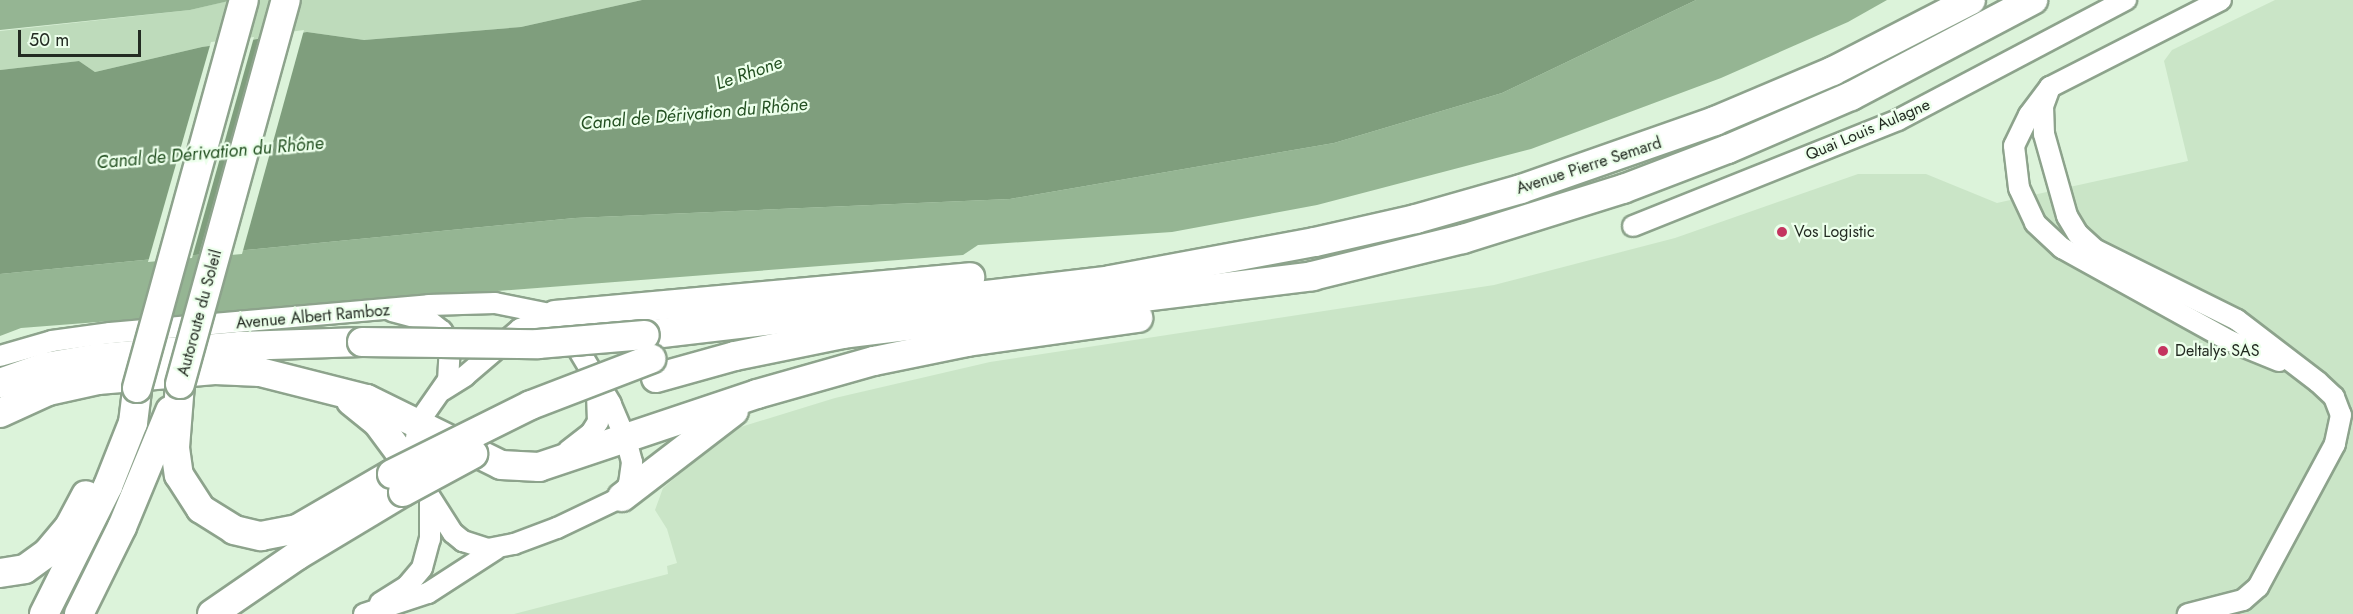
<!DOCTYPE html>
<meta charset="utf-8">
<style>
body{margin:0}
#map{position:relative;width:2353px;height:614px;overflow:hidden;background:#dcf3da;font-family:Jost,sans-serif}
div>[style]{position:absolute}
.built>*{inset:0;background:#cae5c7}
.green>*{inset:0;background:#bedbbb}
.forest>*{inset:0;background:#95b593}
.water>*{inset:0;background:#7f9e7d}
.pier>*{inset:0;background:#dcf3da}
.roads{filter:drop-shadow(2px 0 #8da38c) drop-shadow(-2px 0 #8da38c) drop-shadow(0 2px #8da38c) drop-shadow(0 -2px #8da38c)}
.minor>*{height:20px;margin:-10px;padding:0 10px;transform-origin:10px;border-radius:10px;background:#fff}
.highway>*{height:28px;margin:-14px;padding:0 14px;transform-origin:14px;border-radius:14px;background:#fff}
.bridges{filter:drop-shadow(2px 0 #8da38c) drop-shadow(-2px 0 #8da38c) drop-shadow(0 2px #8da38c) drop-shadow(0 -2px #8da38c)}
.highway-bridge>*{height:28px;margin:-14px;padding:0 14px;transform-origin:14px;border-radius:14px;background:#fff}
.dots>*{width:16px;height:16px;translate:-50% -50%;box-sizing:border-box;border:3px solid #ecffeb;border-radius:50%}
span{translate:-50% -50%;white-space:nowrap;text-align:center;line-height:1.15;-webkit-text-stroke:4.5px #ecffeb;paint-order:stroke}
.street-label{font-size:16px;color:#232b22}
.poi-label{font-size:16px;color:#232b22}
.left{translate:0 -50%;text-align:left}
.water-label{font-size:18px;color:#235021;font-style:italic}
.scale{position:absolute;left:18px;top:30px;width:123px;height:27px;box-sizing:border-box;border:3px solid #232b22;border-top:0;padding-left:8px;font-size:18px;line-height:21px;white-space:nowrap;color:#232b22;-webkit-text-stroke:4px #ecffeb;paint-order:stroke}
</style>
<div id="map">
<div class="built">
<i style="clip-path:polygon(2275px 0,2353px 0,2353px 614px,514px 614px,668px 574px,667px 566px,677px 563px,667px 529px,655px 510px,663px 488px,731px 430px,835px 398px,990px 362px,1494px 285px,1675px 238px,1858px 174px,1926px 174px,1997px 203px,2188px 161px,2164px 61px,2172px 50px)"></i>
</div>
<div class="green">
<i style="clip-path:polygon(232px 0,642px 0,521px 27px,364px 40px,307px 32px,202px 47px,95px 72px,79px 61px,0 70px,0 31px,190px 10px)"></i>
</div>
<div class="forest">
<i style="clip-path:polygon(0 0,233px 0,190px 10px,0 30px)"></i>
<i style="clip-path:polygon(1696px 0,1887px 0,1848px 22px,1721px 78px,1531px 149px,1317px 205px,1172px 232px,978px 245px,963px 255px,21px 328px,0 336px,0 274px,575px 218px,1010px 199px,1334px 143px,1502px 93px)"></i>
</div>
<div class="water">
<i style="clip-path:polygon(642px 0,1696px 0,1502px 93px,1334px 143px,1010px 199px,575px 218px,0 274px,0 70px,79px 61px,95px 72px,202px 47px,307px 32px,364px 40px,521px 27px)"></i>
</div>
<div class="pier">
<i style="clip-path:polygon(304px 30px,242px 254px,198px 258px,260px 36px)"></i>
<i style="clip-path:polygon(254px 37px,192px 258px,148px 262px,211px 42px)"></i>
</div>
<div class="roads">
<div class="minor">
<i style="left:2221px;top:0;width:192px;rotate:153deg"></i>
<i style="left:2050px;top:87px;width:35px;rotate:127deg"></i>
<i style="left:2029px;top:115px;width:34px;rotate:116deg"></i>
<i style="left:2014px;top:146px;width:42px;rotate:83.2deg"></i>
<i style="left:2019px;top:188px;width:38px;rotate:65deg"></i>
<i style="left:2035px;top:223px;width:37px;rotate:43deg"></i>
<i style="left:2062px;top:248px;width:192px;rotate:29deg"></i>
<i style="left:2230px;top:341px;width:53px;rotate:22.2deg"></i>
<i style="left:2050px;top:87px;width:20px;rotate:110deg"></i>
<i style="left:2043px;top:106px;width:28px;rotate:88deg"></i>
<i style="left:2044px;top:134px;width:85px;rotate:74.3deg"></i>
<i style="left:2067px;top:216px;width:21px;rotate:59deg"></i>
<i style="left:2078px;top:234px;width:24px;rotate:42deg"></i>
<i style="left:2096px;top:250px;width:157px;rotate:26.4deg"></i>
<i style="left:2237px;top:320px;width:102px;rotate:37.4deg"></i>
<i style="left:2318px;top:382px;width:22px;rotate:43deg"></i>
<i style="left:2334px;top:397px;width:19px;rotate:69deg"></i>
<i style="left:2341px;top:415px;width:30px;rotate:102deg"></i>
<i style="left:2335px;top:444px;width:162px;rotate:118.3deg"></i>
<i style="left:2258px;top:587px;width:20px;rotate:139deg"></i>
<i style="left:2243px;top:600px;width:57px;rotate:165.7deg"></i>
<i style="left:1633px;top:226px;width:285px;rotate:-21.8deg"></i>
<i style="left:1898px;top:120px;width:258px;rotate:-27.8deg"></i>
<i style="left:392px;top:311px;width:38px;rotate:15deg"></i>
<i style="left:429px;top:321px;width:16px;rotate:38deg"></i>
<i style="left:442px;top:331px;width:15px;rotate:58deg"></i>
<i style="left:450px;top:344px;width:36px;rotate:93deg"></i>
<i style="left:448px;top:380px;width:52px;rotate:124.9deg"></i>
<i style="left:418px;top:423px;width:46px;rotate:97.4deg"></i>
<i style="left:412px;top:469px;width:76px;rotate:57.4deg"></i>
<i style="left:453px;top:533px;width:13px;rotate:39deg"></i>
<i style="left:463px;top:541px;width:26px;rotate:18deg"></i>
<i style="left:488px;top:549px;width:26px;rotate:-11deg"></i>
<i style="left:514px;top:544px;width:46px;rotate:-20.4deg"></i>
<i style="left:557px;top:528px;width:72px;rotate:-25.5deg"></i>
<i style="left:622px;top:497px;width:15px;rotate:-62deg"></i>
<i style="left:629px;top:484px;width:22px;rotate:-82deg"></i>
<i style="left:632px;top:462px;width:23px;rotate:-105deg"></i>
<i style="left:626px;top:440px;width:39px;rotate:-113deg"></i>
<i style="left:611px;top:404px;width:82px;rotate:-121deg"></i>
<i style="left:0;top:356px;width:54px;rotate:-16.1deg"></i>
<i style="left:52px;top:341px;width:59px;rotate:-7.9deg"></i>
<i style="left:110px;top:333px;width:320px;rotate:-5deg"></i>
<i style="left:429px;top:305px;width:66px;rotate:-1.7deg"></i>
<i style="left:495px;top:303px;width:61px;rotate:11.3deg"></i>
<i style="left:443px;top:390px;width:26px;rotate:-32deg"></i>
<i style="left:465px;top:376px;width:72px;rotate:-40.5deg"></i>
<i style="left:520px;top:329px;width:38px;rotate:-22deg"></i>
<i style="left:568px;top:451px;width:29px;rotate:-38deg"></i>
<i style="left:591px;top:433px;width:13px;rotate:-58deg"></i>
<i style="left:598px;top:422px;width:36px;rotate:-92deg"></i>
<i style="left:380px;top:603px;width:32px;rotate:-32deg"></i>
<i style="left:407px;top:586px;width:23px;rotate:-50deg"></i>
<i style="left:422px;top:568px;width:30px;rotate:-75deg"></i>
<i style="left:430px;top:539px;width:37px;rotate:-90deg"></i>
<i style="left:364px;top:614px;width:67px;rotate:-18.2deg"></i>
<i style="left:428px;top:593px;width:81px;rotate:-32.9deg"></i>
</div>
<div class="highway">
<i style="left:555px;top:315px;width:417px;rotate:-5.2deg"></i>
<i style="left:645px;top:335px;width:468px;rotate:-6.7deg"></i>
<i style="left:1110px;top:280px;width:208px;rotate:-10.5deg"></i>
<i style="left:1315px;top:242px;width:104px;rotate:-12.8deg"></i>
<i style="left:1416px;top:219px;width:109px;rotate:-15.9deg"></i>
<i style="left:1521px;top:189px;width:206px;rotate:-19.3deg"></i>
<i style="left:1715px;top:121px;width:128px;rotate:-23deg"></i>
<i style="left:1833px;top:71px;width:155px;rotate:-27.2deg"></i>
<i style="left:656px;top:378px;width:82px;rotate:-15.6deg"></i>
<i style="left:735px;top:356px;width:110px;rotate:-11.5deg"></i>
<i style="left:843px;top:334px;width:473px;rotate:-7deg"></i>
<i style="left:1312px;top:276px;width:155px;rotate:-13.8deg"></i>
<i style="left:1463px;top:239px;width:168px;rotate:-17.4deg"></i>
<i style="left:1623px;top:189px;width:112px;rotate:-20.9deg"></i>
<i style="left:1728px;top:149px;width:134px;rotate:-23.3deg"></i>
<i style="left:1851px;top:96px;width:206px;rotate:-27.8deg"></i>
<i style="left:0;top:383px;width:48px;rotate:-19.6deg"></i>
<i style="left:45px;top:367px;width:55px;rotate:-9.5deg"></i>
<i style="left:99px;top:358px;width:142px;rotate:-4.9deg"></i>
<i style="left:240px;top:346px;width:122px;rotate:-1.9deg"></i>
<i style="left:180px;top:384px;width:64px;rotate:94.5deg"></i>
<i style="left:175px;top:448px;width:27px;rotate:82deg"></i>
<i style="left:179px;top:475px;width:40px;rotate:57.1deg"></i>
<i style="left:201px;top:509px;width:39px;rotate:32deg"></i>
<i style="left:234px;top:530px;width:28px;rotate:13deg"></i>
<i style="left:261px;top:536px;width:37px;rotate:-11deg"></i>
<i style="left:297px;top:529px;width:110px;rotate:-30.1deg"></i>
<i style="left:351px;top:401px;width:33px;rotate:39deg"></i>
<i style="left:377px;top:422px;width:59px;rotate:53.3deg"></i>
<i style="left:0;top:413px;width:53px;rotate:-24.6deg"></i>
<i style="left:48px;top:391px;width:51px;rotate:-12.4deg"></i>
<i style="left:98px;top:380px;width:117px;rotate:-4.9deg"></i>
<i style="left:215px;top:370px;width:45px;rotate:2.5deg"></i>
<i style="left:260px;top:372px;width:110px;rotate:14.2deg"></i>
<i style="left:367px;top:399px;width:149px;rotate:26.2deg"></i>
<i style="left:501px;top:465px;width:38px;rotate:3deg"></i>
<i style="left:539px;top:467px;width:230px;rotate:-18.5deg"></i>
<i style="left:757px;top:394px;width:122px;rotate:-15.8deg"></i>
<i style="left:874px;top:361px;width:95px;rotate:-11.5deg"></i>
<i style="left:967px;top:342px;width:173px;rotate:-8deg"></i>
<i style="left:622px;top:497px;width:141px;rotate:-37.5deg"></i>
<i style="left:0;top:573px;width:25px;rotate:-9deg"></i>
<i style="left:25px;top:569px;width:29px;rotate:-36deg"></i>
<i style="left:48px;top:552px;width:33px;rotate:-50deg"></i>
<i style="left:69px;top:527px;width:36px;rotate:-62deg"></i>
<i style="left:44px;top:614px;width:143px;rotate:-63.4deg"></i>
<i style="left:108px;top:486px;width:68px;rotate:-68.4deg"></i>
<i style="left:133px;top:423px;width:35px;rotate:-83deg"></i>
<i style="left:79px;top:614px;width:97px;rotate:-63.7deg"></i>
<i style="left:122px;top:527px;width:126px;rotate:-67.5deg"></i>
<i style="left:212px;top:614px;width:104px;rotate:-34.5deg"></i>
<i style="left:298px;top:555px;width:122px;rotate:-31deg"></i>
</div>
</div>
<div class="bridges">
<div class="highway-bridge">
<i style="left:362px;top:342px;width:176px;rotate:0.7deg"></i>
<i style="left:538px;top:344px;width:107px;rotate:-4.8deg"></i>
<i style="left:180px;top:384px;width:398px;rotate:-74.6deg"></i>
<i style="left:137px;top:388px;width:402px;rotate:-74.6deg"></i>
<i style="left:392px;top:474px;width:155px;rotate:-26.4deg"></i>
<i style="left:531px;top:405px;width:129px;rotate:-21deg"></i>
<i style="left:403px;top:492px;width:80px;rotate:-28.5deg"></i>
</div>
</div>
<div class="dots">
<i style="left:1782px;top:232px;background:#c43560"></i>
<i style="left:2163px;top:351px;background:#c43560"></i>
</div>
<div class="street-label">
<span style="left:1868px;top:130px;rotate:-23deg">Quai Louis Aulagne</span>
<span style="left:1589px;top:166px;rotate:-18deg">Avenue Pierre Semard</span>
<span style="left:200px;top:313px;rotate:-75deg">Autoroute du Soleil</span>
<span style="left:313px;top:317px;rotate:-5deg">Avenue Albert Ramboz</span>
</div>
<div class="poi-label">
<span class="left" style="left:1794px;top:232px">Vos Logistic</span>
<span class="left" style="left:2175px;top:351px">Deltalys SAS</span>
</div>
<div class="water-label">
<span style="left:749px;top:73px;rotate:-19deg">Le Rhone</span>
<span style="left:694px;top:114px;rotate:-5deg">Canal de Dérivation du Rhône</span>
<span style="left:210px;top:153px;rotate:-5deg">Canal de Dérivation du Rhône</span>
</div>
<div class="scale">50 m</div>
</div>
